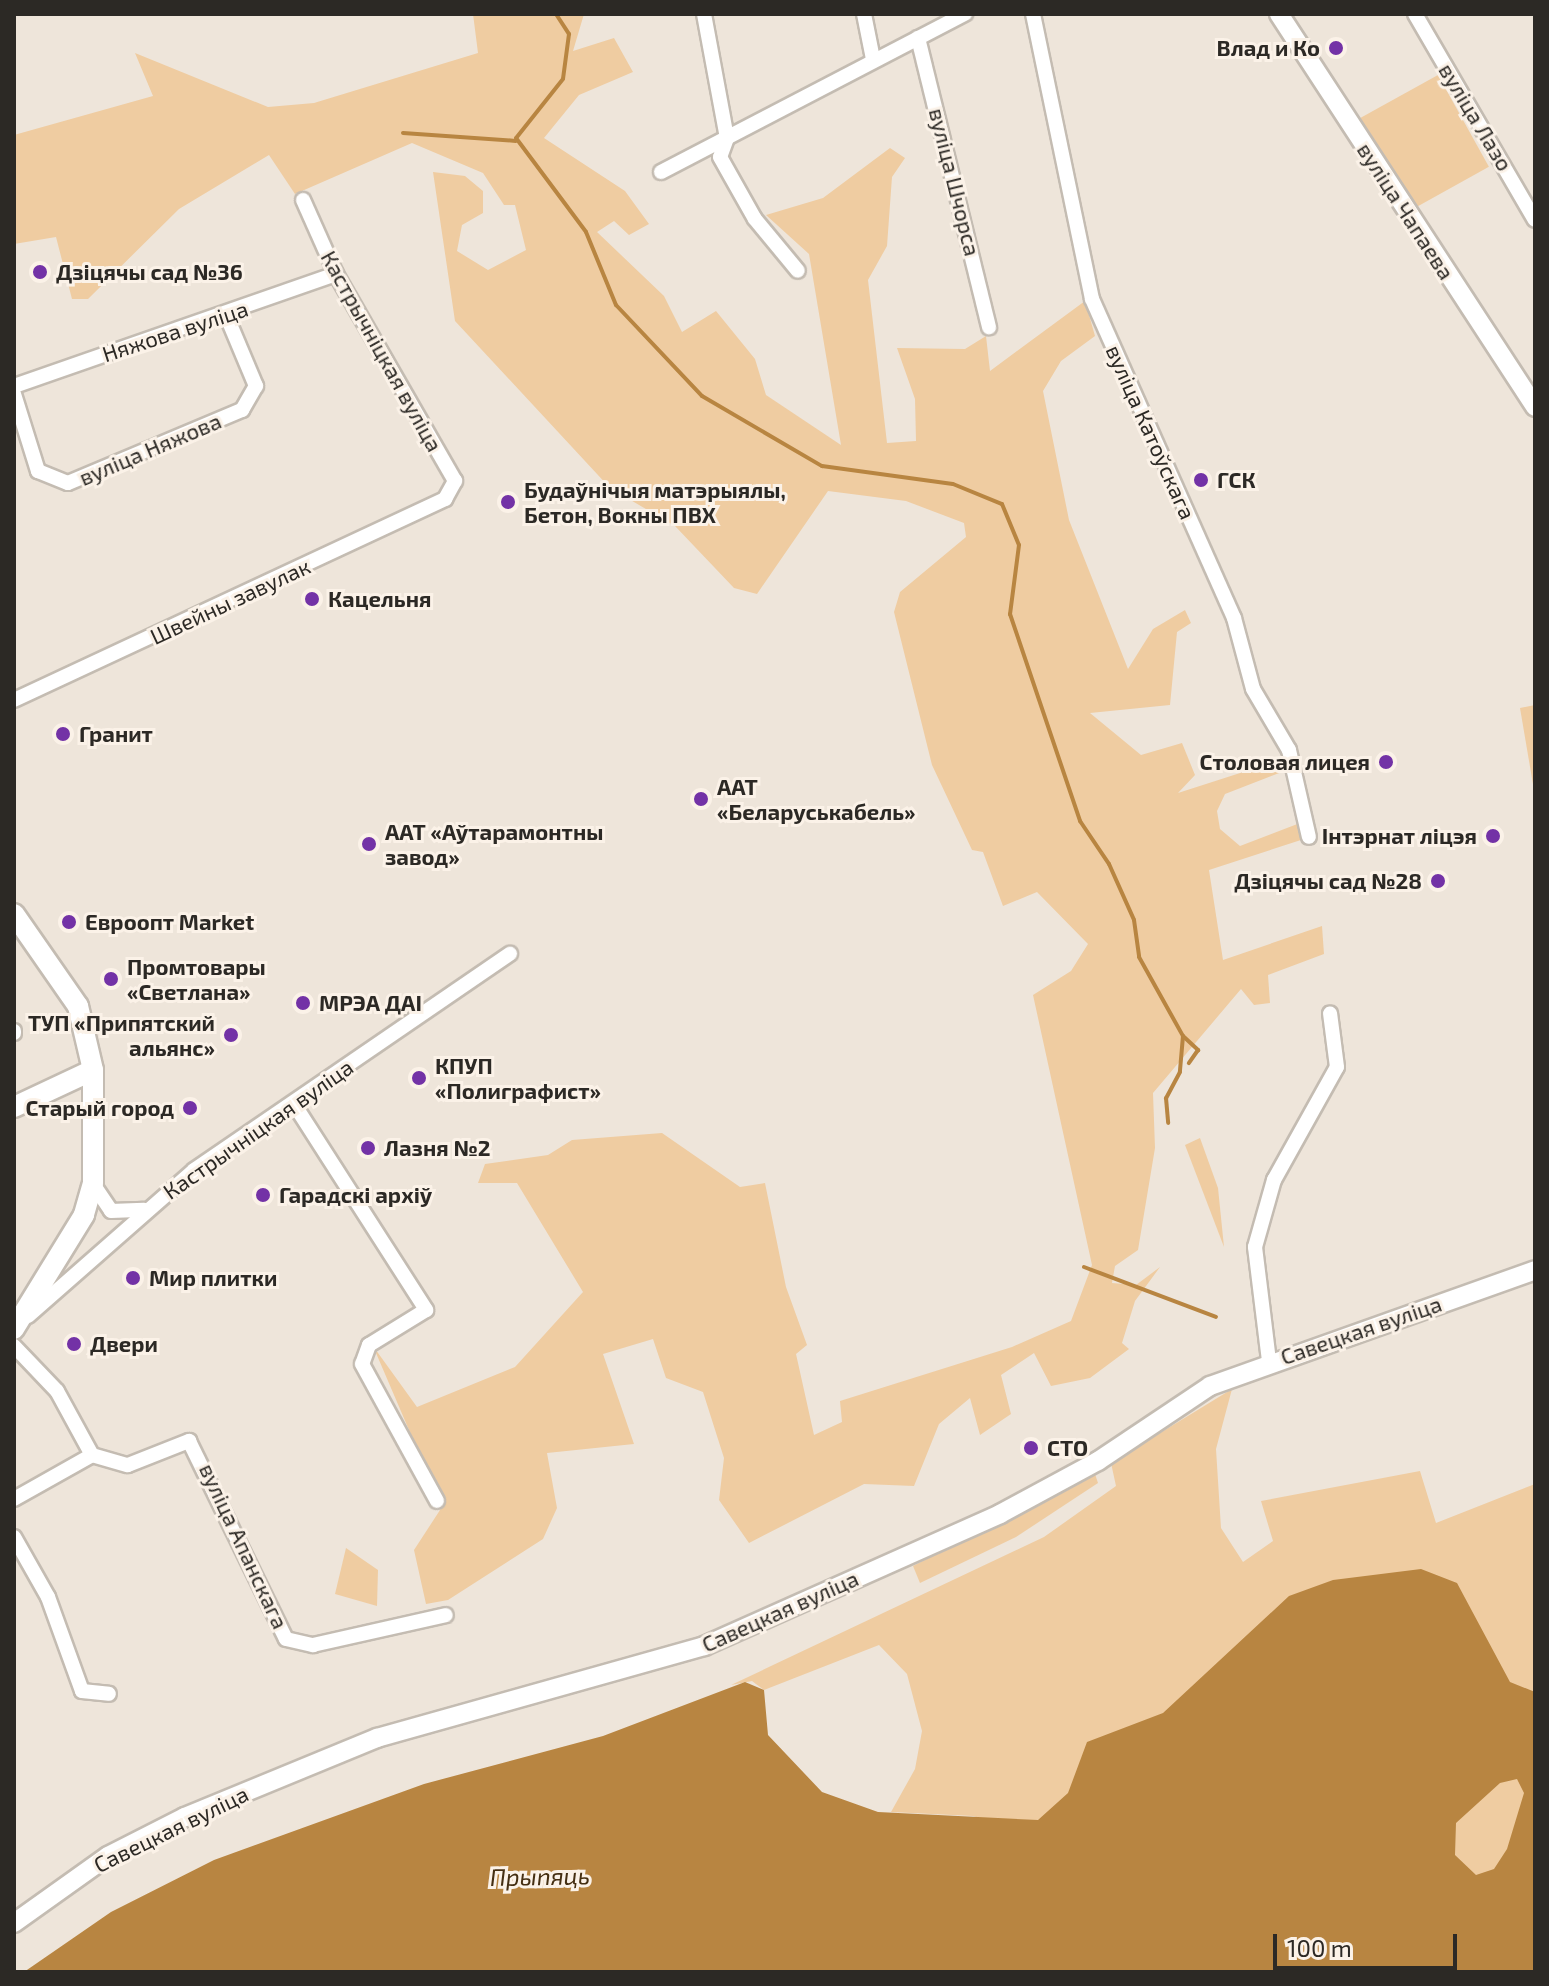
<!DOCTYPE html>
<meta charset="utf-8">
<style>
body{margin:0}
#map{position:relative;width:1549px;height:1986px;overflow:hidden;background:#eee5da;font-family:"Exo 2",sans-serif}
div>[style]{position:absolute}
.green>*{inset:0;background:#efcca1;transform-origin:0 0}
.water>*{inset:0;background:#b88541}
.stream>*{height:4px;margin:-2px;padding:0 2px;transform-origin:2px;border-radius:2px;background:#b88541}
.roads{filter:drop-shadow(2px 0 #c4bcb2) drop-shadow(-2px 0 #c4bcb2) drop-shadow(0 2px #c4bcb2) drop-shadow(0 -2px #c4bcb2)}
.minor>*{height:14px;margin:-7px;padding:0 7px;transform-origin:7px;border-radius:7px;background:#fff}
.tertiary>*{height:18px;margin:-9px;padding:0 9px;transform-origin:9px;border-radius:9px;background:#fff}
.secondary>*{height:20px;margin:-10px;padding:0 10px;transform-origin:10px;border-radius:10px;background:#fff}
.dots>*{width:22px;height:22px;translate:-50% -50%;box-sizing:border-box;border:4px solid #fbf2e8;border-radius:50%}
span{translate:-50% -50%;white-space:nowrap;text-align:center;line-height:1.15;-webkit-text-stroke:6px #fbf2e8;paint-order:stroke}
.poi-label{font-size:22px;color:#2c2925;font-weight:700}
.right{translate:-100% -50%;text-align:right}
.left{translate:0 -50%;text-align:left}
.street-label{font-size:22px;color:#2c2925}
.water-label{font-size:24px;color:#452f12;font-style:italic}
.frame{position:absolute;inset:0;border:16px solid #2c2925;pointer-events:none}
.scale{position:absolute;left:1273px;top:1934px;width:184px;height:36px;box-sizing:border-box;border:4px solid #2c2925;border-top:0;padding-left:10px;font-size:24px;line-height:28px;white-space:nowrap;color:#2c2925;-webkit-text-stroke:6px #fbf2e8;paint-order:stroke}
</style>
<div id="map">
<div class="green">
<i style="clip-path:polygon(473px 14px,584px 14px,573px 51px,614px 38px,633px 72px,579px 95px,544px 138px,625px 191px,649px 224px,629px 235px,614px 221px,597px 232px,664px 296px,682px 332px,716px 311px,755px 359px,766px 395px,841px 445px,809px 254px,766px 215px,823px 198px,890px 148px,905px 158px,892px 177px,887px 246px,868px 280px,887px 443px,916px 441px,915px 399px,897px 348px,965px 349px,986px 336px,990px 371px,1085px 301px,1095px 336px,1061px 361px,1043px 391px,1069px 520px,1128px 669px,1153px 629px,1185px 610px,1191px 623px,1177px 632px,1170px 705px,1090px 713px,1141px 755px,1182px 743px,1195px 775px,1178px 793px,1284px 759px,1287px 770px,1225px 794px,1217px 811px,1220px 829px,1240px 846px,1300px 823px,1304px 839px,1209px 870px,1223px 960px,1322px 926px,1324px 954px,1268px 975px,1270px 1003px,1254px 1005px,1241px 989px,1153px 1093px,1155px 1148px,1138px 1250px,1115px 1266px,1112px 1283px,1136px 1285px,1160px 1267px,1135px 1301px,1122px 1343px,1129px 1349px,1090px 1378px,1051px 1386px,1034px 1353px,1001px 1375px,1011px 1414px,980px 1435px,970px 1398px,939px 1424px,914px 1486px,864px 1484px,749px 1543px,719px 1500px,724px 1458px,703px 1392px,666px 1378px,653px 1339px,603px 1354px,634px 1444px,547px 1453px,557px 1508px,543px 1539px,448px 1600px,426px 1604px,414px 1550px,442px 1507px,373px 1346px,417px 1407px,515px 1367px,583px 1292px,517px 1183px,478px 1183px,485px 1164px,548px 1155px,572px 1140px,662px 1133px,740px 1187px,765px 1183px,786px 1287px,807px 1345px,796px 1354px,814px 1435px,842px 1422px,840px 1401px,1012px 1347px,1071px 1321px,1092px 1265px,1033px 995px,1071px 971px,1088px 944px,1037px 892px,1003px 906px,983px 852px,972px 850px,932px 765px,894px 612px,900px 592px,966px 537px,964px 523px,906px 501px,828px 491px,757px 594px,734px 588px,675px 526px,610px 488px,455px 321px,433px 172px,465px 176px,483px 191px,483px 213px,462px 225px,457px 251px,488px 270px,526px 250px,515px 205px,504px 205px,483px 173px,412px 143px,295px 194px,269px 155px,179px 209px,88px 299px,72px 299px,56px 237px,14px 244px,14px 135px,153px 96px,135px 53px,268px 107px,314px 103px,478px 53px)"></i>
<i style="left:1438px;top:75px;width:105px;height:92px;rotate:61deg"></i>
<i style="clip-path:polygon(1535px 705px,1535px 796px,1520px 708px)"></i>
<i style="clip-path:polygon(1200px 1138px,1218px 1188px,1224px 1247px,1185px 1145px)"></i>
<i style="clip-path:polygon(1232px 1389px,1216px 1449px,1221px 1528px,1243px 1562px,1273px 1541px,1261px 1501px,1420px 1471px,1436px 1523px,1535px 1484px,1535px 1972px,973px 1816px,891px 1812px,915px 1769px,922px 1731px,907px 1674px,879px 1645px,764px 1690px,752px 1681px,731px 1685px,1044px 1537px,1116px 1486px,1111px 1463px)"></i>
<i style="clip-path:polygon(1095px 1474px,1098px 1483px,1016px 1537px,920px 1583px,913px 1566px)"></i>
<i style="clip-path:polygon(346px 1548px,378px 1570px,377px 1606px,335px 1594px)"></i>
</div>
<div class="water">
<i style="clip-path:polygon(evenodd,1421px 1569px,1457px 1583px,1510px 1682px,1535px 1692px,1535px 1972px,24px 1972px,111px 1912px,214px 1860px,424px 1784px,603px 1736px,745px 1682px,764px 1690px,768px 1735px,822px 1792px,878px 1812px,1038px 1820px,1068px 1793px,1087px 1742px,1163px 1713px,1289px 1596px,1333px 1580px,1421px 1569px,1517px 1779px,1524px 1793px,1507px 1849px,1494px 1869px,1476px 1875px,1455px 1855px,1456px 1823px,1500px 1783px,1517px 1779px)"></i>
</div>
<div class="stream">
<i style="left:556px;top:14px;width:24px;rotate:57deg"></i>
<i style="left:569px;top:34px;width:45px;rotate:97.6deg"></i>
<i style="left:563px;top:79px;width:75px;rotate:128.5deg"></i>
<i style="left:516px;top:138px;width:117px;rotate:53.3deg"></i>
<i style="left:586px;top:232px;width:79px;rotate:67.7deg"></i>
<i style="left:616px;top:305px;width:125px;rotate:46.6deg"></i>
<i style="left:702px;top:396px;width:139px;rotate:30.3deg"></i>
<i style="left:822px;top:466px;width:132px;rotate:7.8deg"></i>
<i style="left:953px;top:484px;width:53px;rotate:22.2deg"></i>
<i style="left:1002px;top:504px;width:44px;rotate:67.5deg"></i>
<i style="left:1019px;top:545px;width:70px;rotate:97.4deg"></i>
<i style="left:1010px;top:614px;width:219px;rotate:71.3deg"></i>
<i style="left:1080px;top:821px;width:52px;rotate:56deg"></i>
<i style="left:1109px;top:864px;width:61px;rotate:65.9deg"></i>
<i style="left:1134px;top:920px;width:37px;rotate:82deg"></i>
<i style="left:1139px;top:957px;width:90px;rotate:60.9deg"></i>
<i style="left:1183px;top:1036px;width:36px;rotate:95deg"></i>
<i style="left:1180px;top:1072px;width:30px;rotate:118deg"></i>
<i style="left:1166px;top:1098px;width:25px;rotate:85deg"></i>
<i style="left:403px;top:133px;width:113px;rotate:4deg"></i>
<i style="left:1183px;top:1036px;width:21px;rotate:43deg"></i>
<i style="left:1198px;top:1050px;width:16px;rotate:125deg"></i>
<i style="left:1084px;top:1267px;width:141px;rotate:20.7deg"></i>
</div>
<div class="roads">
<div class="minor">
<i style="left:704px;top:14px;width:126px;rotate:79.5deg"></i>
<i style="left:727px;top:138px;width:20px;rotate:110deg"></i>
<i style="left:720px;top:157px;width:71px;rotate:60.6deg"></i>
<i style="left:755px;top:219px;width:67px;rotate:50.4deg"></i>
<i style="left:864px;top:14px;width:46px;rotate:78.7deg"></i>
<i style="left:1033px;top:14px;width:291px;rotate:78.3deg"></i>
<i style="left:1092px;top:299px;width:349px;rotate:66deg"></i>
<i style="left:1234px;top:618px;width:73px;rotate:75deg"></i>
<i style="left:1253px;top:689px;width:71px;rotate:59.5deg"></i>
<i style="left:1289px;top:750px;width:89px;rotate:77.1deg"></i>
<i style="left:1415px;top:14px;width:238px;rotate:59.8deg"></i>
<i style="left:918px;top:38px;width:298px;rotate:76.2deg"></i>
<i style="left:661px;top:172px;width:343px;rotate:-27.5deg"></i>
<i style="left:14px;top:386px;width:341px;rotate:-19.2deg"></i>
<i style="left:14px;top:394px;width:81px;rotate:72.7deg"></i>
<i style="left:38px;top:471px;width:32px;rotate:22deg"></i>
<i style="left:68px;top:483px;width:189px;rotate:-22.8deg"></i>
<i style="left:242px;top:410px;width:28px;rotate:-60deg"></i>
<i style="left:256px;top:386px;width:75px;rotate:-112.8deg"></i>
<i style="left:14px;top:700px;width:476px;rotate:-25deg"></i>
<i style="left:445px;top:499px;width:21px;rotate:-61deg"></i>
<i style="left:455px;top:481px;width:239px;rotate:-119.9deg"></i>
<i style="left:336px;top:274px;width:81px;rotate:-114deg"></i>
<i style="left:14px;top:1031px;width:2px;rotate:90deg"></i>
<i style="left:294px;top:1104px;width:245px;rotate:57.3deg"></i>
<i style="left:426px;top:1310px;width:67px;rotate:148.4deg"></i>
<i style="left:369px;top:1345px;width:20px;rotate:110deg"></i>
<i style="left:362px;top:1364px;width:156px;rotate:61.3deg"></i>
<i style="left:93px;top:1184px;width:32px;rotate:56deg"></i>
<i style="left:111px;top:1211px;width:33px;rotate:-2deg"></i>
<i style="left:28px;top:1316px;width:221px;rotate:-41.3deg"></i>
<i style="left:194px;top:1170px;width:383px;rotate:-34.4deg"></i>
<i style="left:14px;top:1346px;width:62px;rotate:46.3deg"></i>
<i style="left:57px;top:1391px;width:73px;rotate:61.3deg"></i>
<i style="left:1269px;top:1361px;width:115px;rotate:-97deg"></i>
<i style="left:1255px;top:1247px;width:70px;rotate:-74.2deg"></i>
<i style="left:1274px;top:1180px;width:129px;rotate:-60.9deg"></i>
<i style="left:1337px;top:1067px;width:54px;rotate:-97.4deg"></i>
<i style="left:14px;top:1499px;width:90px;rotate:-29.4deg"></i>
<i style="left:92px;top:1455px;width:37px;rotate:16deg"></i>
<i style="left:128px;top:1465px;width:66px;rotate:-21.5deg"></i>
<i style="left:189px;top:1441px;width:220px;rotate:63.9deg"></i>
<i style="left:286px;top:1639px;width:28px;rotate:13deg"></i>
<i style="left:313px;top:1645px;width:136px;rotate:-12.7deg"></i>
<i style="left:14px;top:1537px;width:69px;rotate:60.5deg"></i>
<i style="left:48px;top:1597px;width:100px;rotate:70.1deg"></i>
<i style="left:82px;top:1691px;width:27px;rotate:6deg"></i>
</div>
<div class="tertiary">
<i style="left:1279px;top:14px;width:469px;rotate:56.9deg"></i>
<i style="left:14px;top:1923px;width:115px;rotate:-35.5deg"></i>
<i style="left:108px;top:1856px;width:86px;rotate:-26.9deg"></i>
<i style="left:185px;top:1817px;width:208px;rotate:-22.4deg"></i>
<i style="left:377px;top:1738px;width:340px;rotate:-15.7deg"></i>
<i style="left:704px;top:1646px;width:324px;rotate:-24deg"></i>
<i style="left:1000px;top:1514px;width:111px;rotate:-28.4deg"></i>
<i style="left:1098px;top:1461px;width:135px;rotate:-33.8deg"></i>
<i style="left:1210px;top:1386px;width:345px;rotate:-19.6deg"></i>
</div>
<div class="secondary">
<i style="left:14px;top:914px;width:112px;rotate:55.2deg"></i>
<i style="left:78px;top:1006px;width:66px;rotate:76.8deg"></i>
<i style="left:93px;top:1070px;width:113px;rotate:90deg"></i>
<i style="left:93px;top:1183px;width:33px;rotate:106deg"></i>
<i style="left:84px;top:1215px;width:134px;rotate:121.6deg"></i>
<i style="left:14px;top:1107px;width:87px;rotate:-25.1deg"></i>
</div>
</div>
<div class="dots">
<i style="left:1336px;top:48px;background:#7332a6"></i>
<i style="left:40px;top:272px;background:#7332a6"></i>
<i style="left:1201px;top:480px;background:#7332a6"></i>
<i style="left:508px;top:502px;background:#7332a6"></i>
<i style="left:312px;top:599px;background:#7332a6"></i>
<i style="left:63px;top:734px;background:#7332a6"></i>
<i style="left:1386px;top:762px;background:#7332a6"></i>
<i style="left:701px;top:799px;background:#7332a6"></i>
<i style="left:1493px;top:836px;background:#7332a6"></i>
<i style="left:369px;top:844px;background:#7332a6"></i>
<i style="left:1438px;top:881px;background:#7332a6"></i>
<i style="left:69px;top:922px;background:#7332a6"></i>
<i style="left:111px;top:979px;background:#7332a6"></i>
<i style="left:303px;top:1003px;background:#7332a6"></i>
<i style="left:231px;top:1035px;background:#7332a6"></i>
<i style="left:419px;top:1078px;background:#7332a6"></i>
<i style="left:190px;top:1108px;background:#7332a6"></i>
<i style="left:368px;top:1148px;background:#7332a6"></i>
<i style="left:263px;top:1195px;background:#7332a6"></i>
<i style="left:133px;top:1278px;background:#7332a6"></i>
<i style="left:74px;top:1344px;background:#7332a6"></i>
<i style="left:1031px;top:1448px;background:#7332a6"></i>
</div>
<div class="poi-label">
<span class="right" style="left:1320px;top:48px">Влад и Ко</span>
<span class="left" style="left:56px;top:272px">Дзіцячы сад №36</span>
<span class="left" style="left:1217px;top:480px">ГСК</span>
<span class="left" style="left:524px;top:502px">Будаўнічыя матэрыялы,<br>Бетон, Вокны ПВХ</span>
<span class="left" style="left:328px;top:599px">Кацельня</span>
<span class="left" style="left:79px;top:734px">Гранит</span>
<span class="right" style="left:1370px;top:762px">Столовая лицея</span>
<span class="left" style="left:717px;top:799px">ААТ<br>«Беларуськабель»</span>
<span class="left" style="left:385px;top:844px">ААТ «Аўтарамонтны<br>завод»</span>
<span class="right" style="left:1477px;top:836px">Інтэрнат ліцэя</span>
<span class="right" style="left:1422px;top:881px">Дзіцячы сад №28</span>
<span class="left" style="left:85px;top:922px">Евроопт Market</span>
<span class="left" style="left:127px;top:979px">Промтовары<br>«Светлана»</span>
<span class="left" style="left:319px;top:1003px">МРЭА ДАІ</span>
<span class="right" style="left:215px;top:1035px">ТУП «Припятский<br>альянс»</span>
<span class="left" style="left:435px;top:1078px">КПУП<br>«Полиграфист»</span>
<span class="right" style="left:174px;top:1108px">Старый город</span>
<span class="left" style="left:384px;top:1148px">Лазня №2</span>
<span class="left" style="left:279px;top:1195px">Гарадскі архіў</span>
<span class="left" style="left:149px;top:1278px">Мир плитки</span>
<span class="left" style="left:90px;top:1344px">Двери</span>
<span class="left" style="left:1047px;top:1448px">СТО</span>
</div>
<div class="street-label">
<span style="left:1476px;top:117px;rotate:59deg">вуліца Лазо</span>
<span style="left:955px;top:182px;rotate:76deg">вуліца Шчорса</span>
<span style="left:1406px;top:211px;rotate:57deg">вуліца Чапаева</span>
<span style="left:175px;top:331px;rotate:-18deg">Няжова вуліца</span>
<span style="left:382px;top:351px;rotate:61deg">Кастрычніцкая вуліца</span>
<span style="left:1151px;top:432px;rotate:66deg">вуліца Катоўскага</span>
<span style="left:150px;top:449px;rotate:-23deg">вуліца Няжова</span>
<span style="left:230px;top:601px;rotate:-25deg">Швейны завулак</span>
<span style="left:258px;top:1129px;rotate:-35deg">Кастрычніцкая вуліца</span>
<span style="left:1361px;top:1330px;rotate:-19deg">Савецкая вуліца</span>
<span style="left:244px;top:1546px;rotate:65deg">вуліца Апанскага</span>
<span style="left:780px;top:1611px;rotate:-24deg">Савецкая вуліца</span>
<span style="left:171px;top:1829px;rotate:-26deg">Савецкая вуліца</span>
</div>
<div class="water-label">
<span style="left:540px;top:1876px;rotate:-1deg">Прыпяць</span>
</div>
<div class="frame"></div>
<div class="scale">100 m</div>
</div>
